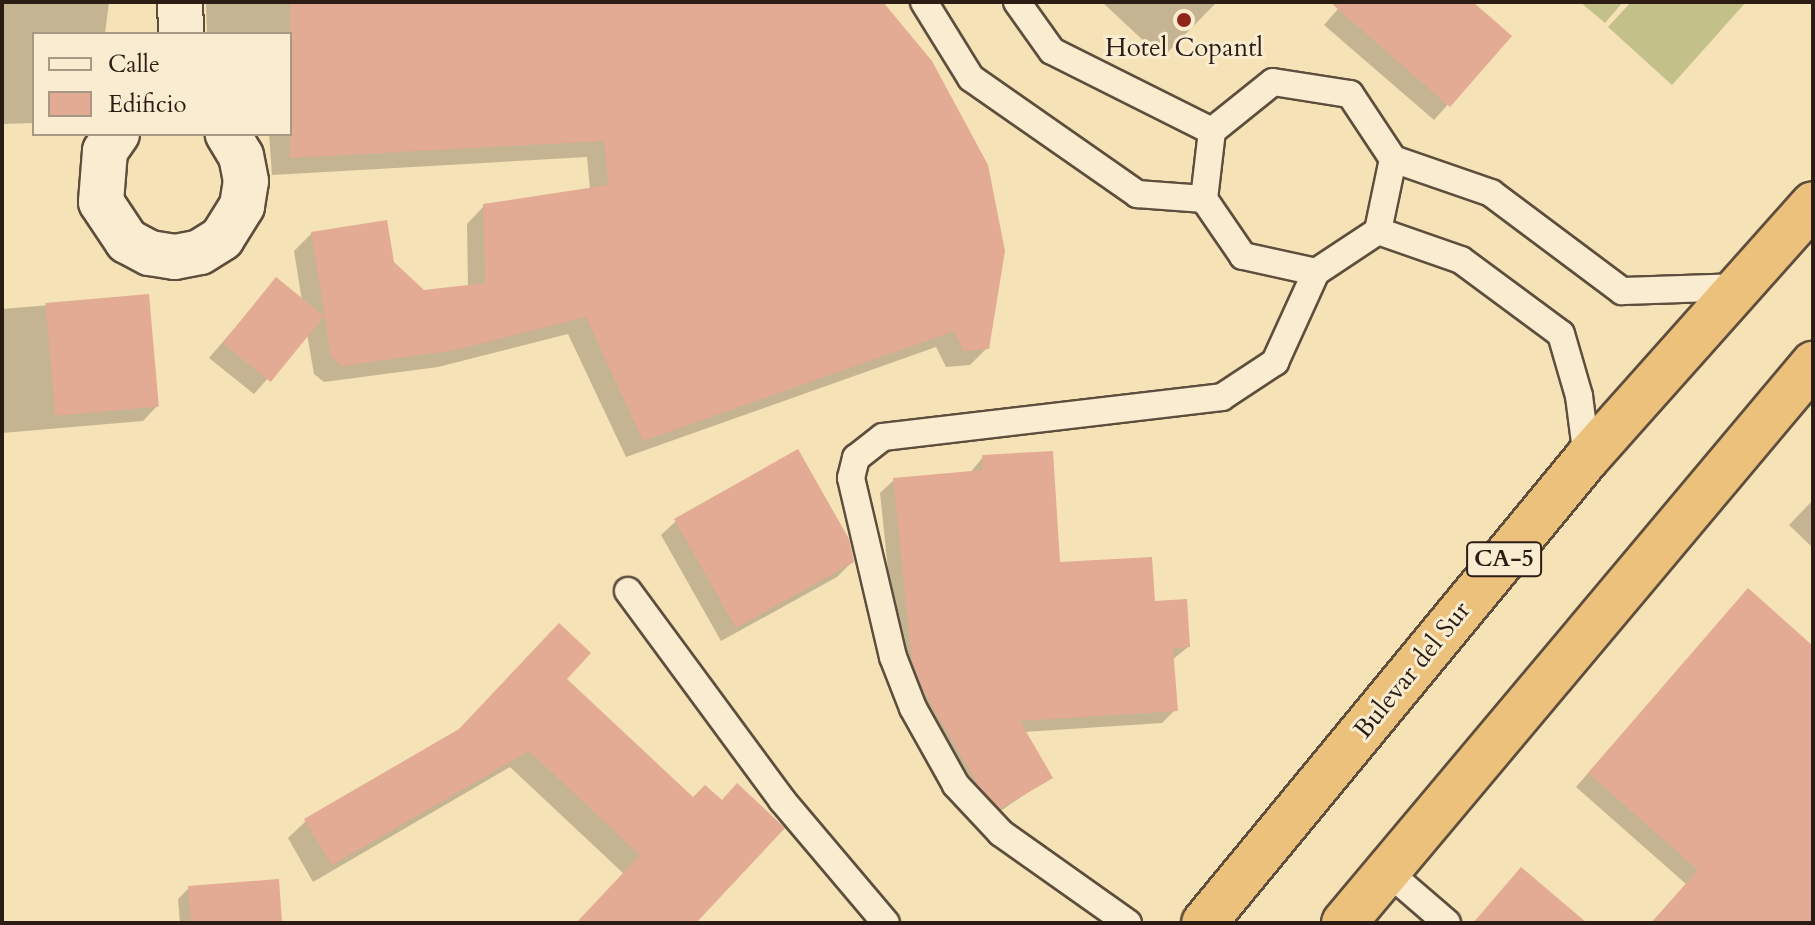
<!DOCTYPE html>
<style>
body{margin:0}
#map{position:relative;width:1815px;height:925px;overflow:hidden;background:#f6e2b7;font-family:Cardo,serif}
div>[style]{position:absolute}
.green>*{inset:0;background:#c4c089}
.shadow>*{inset:0;background:#0003}
.building>*{inset:0;background:#e3aa94;transform-origin:0 0}
.roads{filter:drop-shadow(2px 0 #5e4e3d) drop-shadow(-2px 0 #5e4e3d) drop-shadow(0 2px #5e4e3d) drop-shadow(0 -2px #5e4e3d)}
.service>*{height:26px;margin:-13px;padding:0 13px;transform-origin:13px;border-radius:13px;background:#f9ecd0}
.minor>*{height:44px;margin:-22px;padding:0 22px;transform-origin:22px;border-radius:22px;background:#f9ecd0}
.trunk>*{height:44px;margin:-22px;padding:0 22px;transform-origin:22px;border-radius:22px;background:#ebc17c}
.dots>*{width:22px;height:22px;translate:-50% -50%;box-sizing:border-box;border:4px solid #f9ecd0;border-radius:50%}
span{translate:-50% -50%;white-space:nowrap;text-align:center;line-height:1.15;-webkit-text-stroke:6px #f9ecd0;paint-order:stroke}
.shield-label span{padding:2px 6px;background:#f9ecd0;border:2px solid;border-radius:6px;-webkit-text-stroke-width:0}
.shield-label{font-size:24px;color:#2c1d14;font-weight:700}
.poi-label{font-size:26px;color:#2c1d14}
.street-label{font-size:26px;color:#2c1d14}
.frame{position:absolute;inset:0;border:4px solid #2c1d14;pointer-events:none}
.legend{position:absolute;left:32px;top:32px;width:260px;height:104px;box-sizing:border-box;background:#f9ecd0;border:2px solid #a79985;margin:0;padding:10px 14px;list-style:none;font-size:24px;color:#2c1d14}
.legend li{display:flex;align-items:center;gap:16px;height:40px}
.legend b{width:40px;border:2px solid #a79985}
</style>
<div id="map">
<div class="green">
<i style="clip-path:polygon(1580px 2px,1623px 2px,1605px 23px)"></i>
<i style="clip-path:polygon(1631px 2px,1746px 2px,1672px 85px,1608px 27px)"></i>
</div>
<div class="shadow">
<i style="clip-path:polygon(2px 2px,109px 2px,105px 34px,34px 34px,34px 123px,2px 124px,2px 210px)"></i>
<i style="clip-path:polygon(206px 2px,880px 2px,987px 348px,970px 365px,946px 367px,936px 347px,626px 457px,568px 334px,438px 367px,324px 382px,314px 374px,307px 334px,254px 394px,209px 358px,276px 280px,302px 301px,294px 251px,312px 233px,393px 263px,424px 292px,468px 287px,467px 224px,484px 206px,590px 190px,587px 157px,272px 175px,269px 134px,290px 134px,290px 34px,207px 34px)"></i>
<i style="clip-path:polygon(1102px 2px,1217px 2px,1162px 58px)"></i>
<i style="clip-path:polygon(1344px 2px,1470px 2px,1509px 36px,1434px 120px,1324px 25px)"></i>
<i style="clip-path:polygon(147px 297px,157px 406px,143px 421px,2px 433px,2px 309px)"></i>
<i style="clip-path:polygon(983px 457px,1058px 564px,1153px 603px,1188px 647px,1172px 660px,1175px 710px,1162px 723px,1024px 732px,1050px 777px,986px 821px,899px 675px,880px 493px,894px 480px,970px 473px)"></i>
<i style="clip-path:polygon(1813px 500px,1813px 548px,1789px 525px)"></i>
<i style="clip-path:polygon(676px 521px,852px 562px,837px 577px,721px 641px,661px 535px)"></i>
<i style="clip-path:polygon(1735px 604px,1813px 649px,1813px 923px,1651px 923px,1686px 884px,1576px 787px)"></i>
<i style="clip-path:polygon(564px 679px,696px 923px,578px 923px,624px 874px,510px 767px,313px 882px,288px 838px,306px 821px)"></i>
<i style="clip-path:polygon(189px 888px,280px 923px,180px 923px,178px 899px)"></i>
</div>
<div class="building">
<i style="clip-path:polygon(290px 2px,883px 2px,932px 61px,988px 165px,1005px 251px,989px 349px,963px 351px,954px 331px,643px 441px,586px 317px,456px 350px,342px 366px,331px 356px,311px 232px,387px 220px,394px 262px,424px 290px,485px 283px,483px 204px,608px 185px,604px 141px,290px 158px)"></i>
<i style="clip-path:polygon(1330px 2px,1473px 2px,1512px 36px,1450px 107px)"></i>
<i style="left:276px;top:277px;width:62px;height:85px;rotate:39deg"></i>
<i style="left:149px;top:294px;width:113px;height:104px;rotate:85deg"></i>
<i style="clip-path:polygon(798px 449px,849px 539px,854px 562px,736px 628px,674px 519px)"></i>
<i style="clip-path:polygon(1053px 451px,1060px 562px,1152px 557px,1155px 601px,1187px 599px,1190px 647px,1173px 648px,1178px 711px,1020px 721px,1053px 778px,1000px 809px,979px 786px,925px 694px,912px 661px,893px 478px,983px 470px,982px 455px)"></i>
<i style="clip-path:polygon(1748px 588px,1813px 646px,1813px 923px,1651px 923px,1698px 870px,1588px 773px)"></i>
<i style="clip-path:polygon(559px 623px,591px 653px,567px 679px,693px 797px,705px 785px,722px 800px,737px 783px,785px 828px,696px 923px,576px 923px,640px 855px,529px 751px,332px 865px,304px 819px,459px 729px)"></i>
<i style="clip-path:polygon(1521px 867px,1587px 923px,1473px 923px)"></i>
<i style="clip-path:polygon(279px 879px,282px 923px,191px 923px,188px 886px)"></i>
</div>
<div class="roads">
<div class="service">
<i style="left:924px;top:2px;width:89px;rotate:58.3deg"></i>
<i style="left:971px;top:78px;width:203px;rotate:34.9deg"></i>
<i style="left:1137px;top:194px;width:67px;rotate:4.3deg"></i>
<i style="left:1017px;top:2px;width:60px;rotate:54.5deg"></i>
<i style="left:1052px;top:51px;width:179px;rotate:26.6deg"></i>
<i style="left:1273px;top:82px;width:78px;rotate:8.9deg"></i>
<i style="left:1350px;top:94px;width:78px;rotate:56.5deg"></i>
<i style="left:1393px;top:159px;width:74px;rotate:101.8deg"></i>
<i style="left:1378px;top:231px;width:74px;rotate:146.5deg"></i>
<i style="left:1316px;top:272px;width:75px;rotate:-167.6deg"></i>
<i style="left:1243px;top:256px;width:69px;rotate:-124.4deg"></i>
<i style="left:1204px;top:199px;width:68px;rotate:-83.3deg"></i>
<i style="left:1212px;top:131px;width:78px;rotate:-38.8deg"></i>
<i style="left:1393px;top:159px;width:104px;rotate:19.1deg"></i>
<i style="left:1491px;top:193px;width:164px;rotate:36.8deg"></i>
<i style="left:1622px;top:291px;width:121px;rotate:-1.9deg"></i>
<i style="left:1378px;top:231px;width:88px;rotate:19.3deg"></i>
<i style="left:1461px;top:260px;width:124px;rotate:36.5deg"></i>
<i style="left:1561px;top:334px;width:65px;rotate:73.8deg"></i>
<i style="left:1579px;top:396px;width:63px;rotate:82.6deg"></i>
<i style="left:628px;top:591px;width:260px;rotate:53.6deg"></i>
<i style="left:782px;top:800px;width:161px;rotate:49.8deg"></i>
<i style="left:1388px;top:872px;width:78px;rotate:40.8deg"></i>
<i style="left:1128px;top:923px;width:156px;rotate:-144.7deg"></i>
<i style="left:1001px;top:833px;width:66px;rotate:-133.2deg"></i>
<i style="left:956px;top:785px;width:88px;rotate:-119.2deg"></i>
<i style="left:913px;top:708px;width:55px;rotate:-111.4deg"></i>
<i style="left:893px;top:657px;width:184px;rotate:-103.2deg"></i>
<i style="left:851px;top:478px;width:21px;rotate:-76deg"></i>
<i style="left:856px;top:458px;width:34px;rotate:-38deg"></i>
<i style="left:883px;top:437px;width:341px;rotate:-6.7deg"></i>
<i style="left:1222px;top:397px;width:64px;rotate:-33.4deg"></i>
<i style="left:1275px;top:362px;width:99px;rotate:-65.5deg"></i>
</div>
<div class="minor">
<i style="left:180px;top:2px;width:32px;rotate:88deg"></i>
<i style="left:117px;top:134px;width:21px;rotate:125deg"></i>
<i style="left:105px;top:151px;width:51px;rotate:94.5deg"></i>
<i style="left:101px;top:202px;width:47px;rotate:56.3deg"></i>
<i style="left:127px;top:241px;width:26px;rotate:28deg"></i>
<i style="left:150px;top:253px;width:25px;rotate:9deg"></i>
<i style="left:175px;top:257px;width:25px;rotate:-11deg"></i>
<i style="left:200px;top:252px;width:26px;rotate:-32deg"></i>
<i style="left:222px;top:238px;width:38px;rotate:-58deg"></i>
<i style="left:242px;top:206px;width:25px;rotate:-81deg"></i>
<i style="left:246px;top:181px;width:25px;rotate:-101deg"></i>
<i style="left:241px;top:156px;width:26px;rotate:-121deg"></i>
</div>
<div class="trunk">
<i style="left:1204px;top:923px;width:602px;rotate:-50.52deg"></i>
<i style="left:1587px;top:458px;width:340px;rotate:-48.3deg"></i>
<i style="left:1344px;top:923px;width:730px;rotate:-50deg"></i>
</div>
</div>
<div class="dots">
<i style="left:1184px;top:20px;background:#8f2418"></i>
</div>
<div class="shield-label">
<span style="left:1504px;top:559px">CA-5</span>
</div>
<div class="poi-label">
<span style="left:1184px;top:48px">Hotel Copantl</span>
</div>
<div class="street-label">
<span style="left:1412px;top:670px;rotate:-51deg">Bulevar del Sur</span>
</div>
<div class="frame"></div>
<ul class="legend">
<li><b style="height:10px;background:#f9ecd0"></b>Calle</li>
<li><b style="height:22px;background:#e3aa94"></b>Edificio</li>
</ul>
</div>
